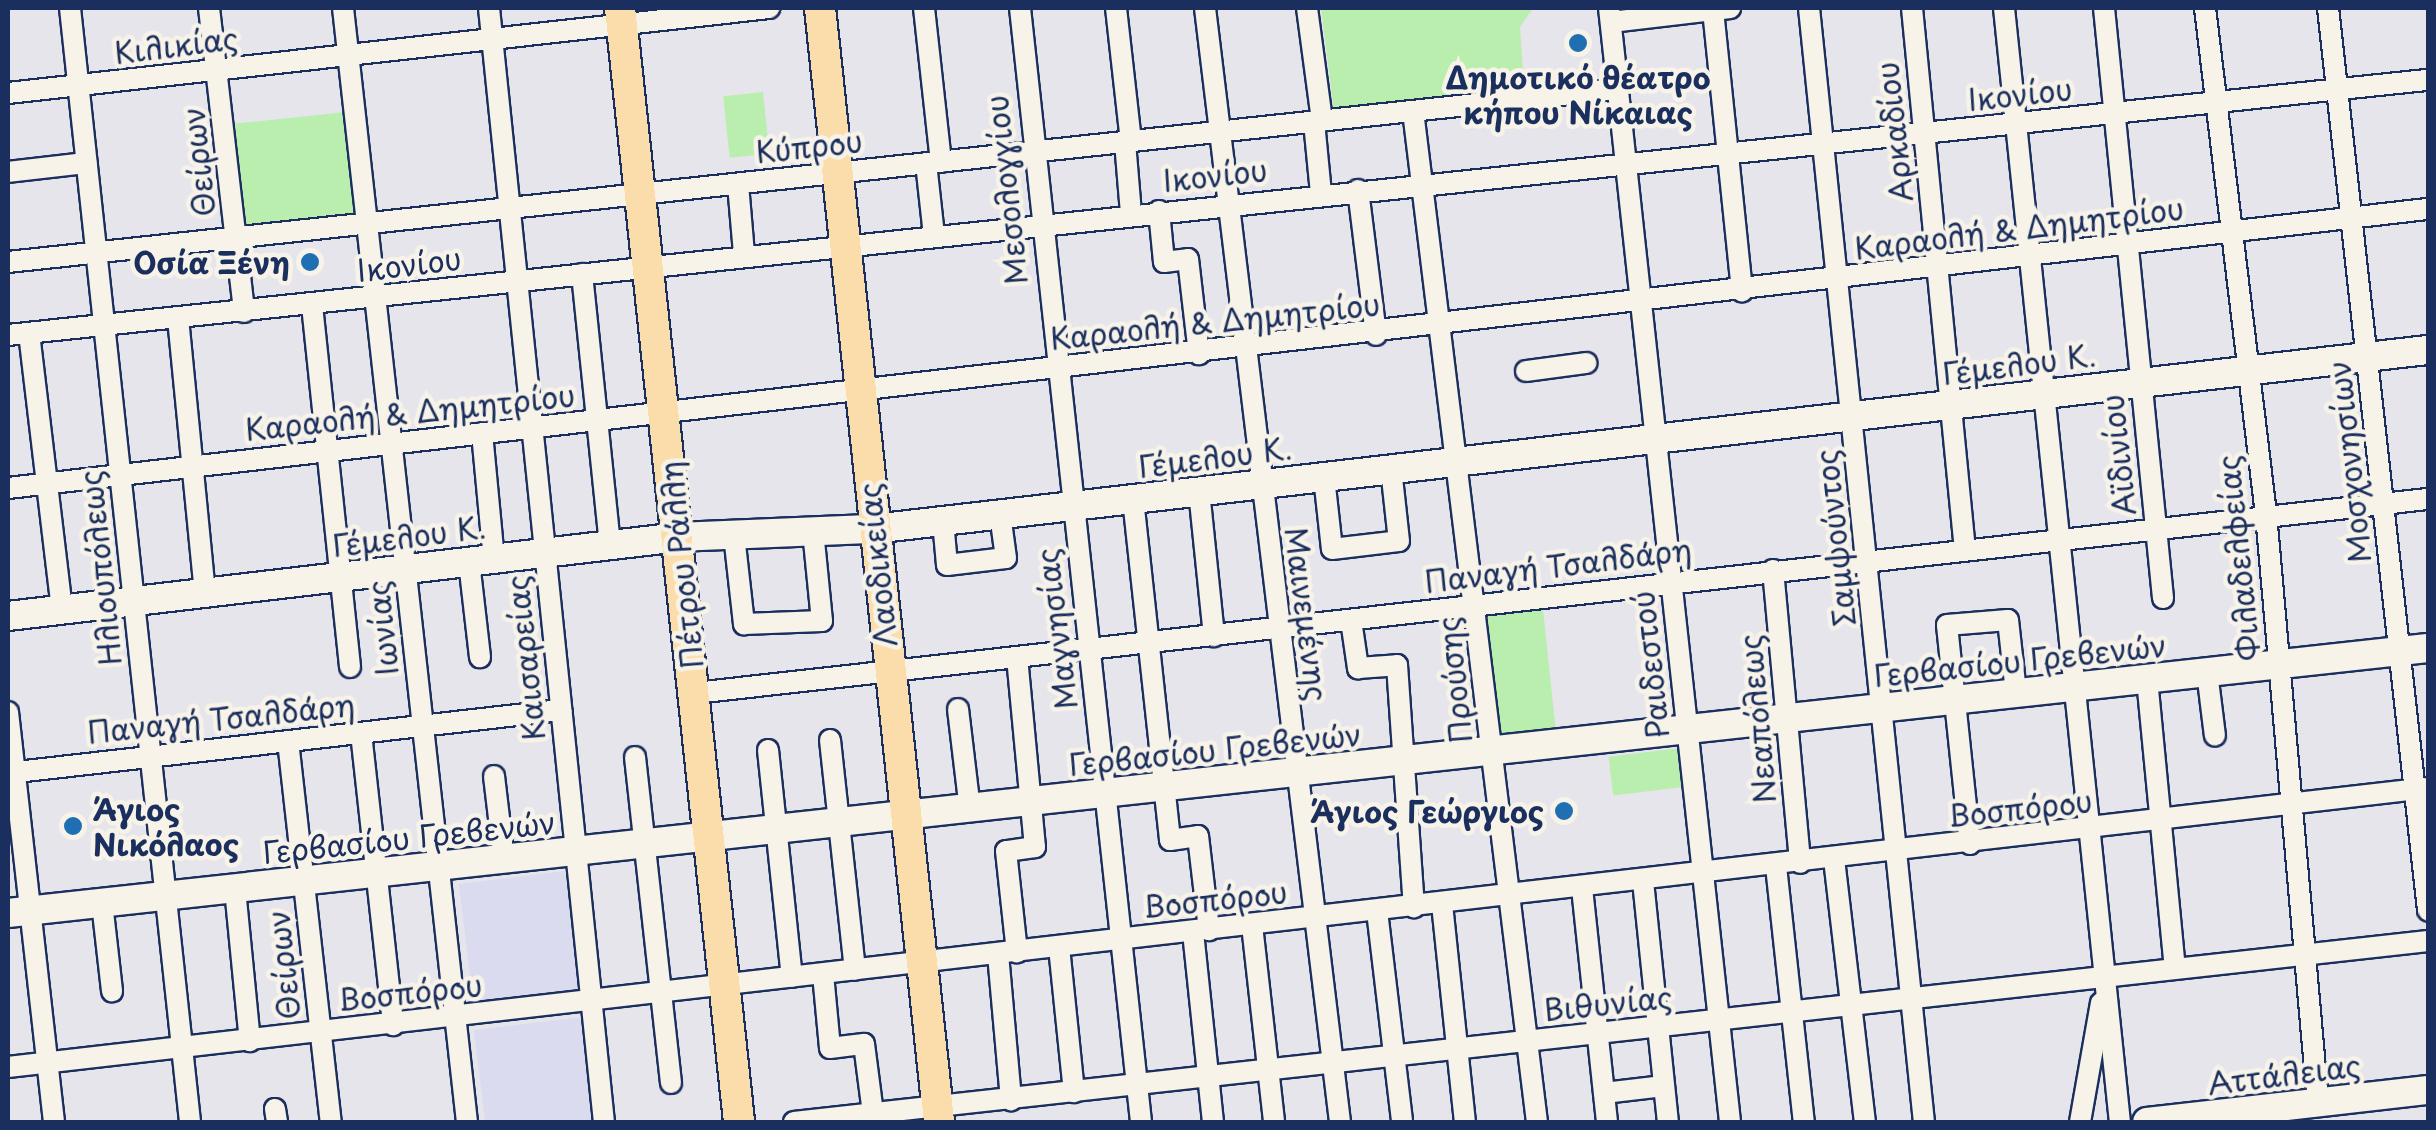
<!DOCTYPE html>
<meta charset="utf-8">
<style>
body{margin:0}
#map{position:relative;width:2436px;height:1130px;overflow:hidden;background:#e6e5ec;font-family:"Playpen Sans",sans-serif}
div>[style]{position:absolute}
.built>*{inset:0;background:#dadbef;transform-origin:0 0}
.green>*{inset:0;background:#b9eeaf;transform-origin:0 0}
.roads{filter:drop-shadow(2px 0 #1b2f5e) drop-shadow(-2px 0 #1b2f5e) drop-shadow(0 2px #1b2f5e) drop-shadow(0 -2px #1b2f5e)}
.street>*{height:20px;margin:-10px;padding:0 10px;transform-origin:10px;border-radius:10px;background:#f7f3e8}
.secondary>*{height:28px;margin:-14px;padding:0 14px;transform-origin:14px;border-radius:14px;background:#f7f3e8}
.primary>*{height:30px;margin:-15px;padding:0 15px;transform-origin:15px;border-radius:15px;background:#fbddab}
.dots>*{width:28px;height:28px;translate:-50% -50%;box-sizing:border-box;border:5px solid #f7f3e8;border-radius:50%}
span{translate:-50% -50%;white-space:nowrap;text-align:center;line-height:1.15;-webkit-text-stroke:9px #f7f3e8;paint-order:stroke}
.street-label{font-size:30px;color:#1b2f5e}
.poi-label{font-size:30px;color:#1b2f5e;font-weight:700}
.right{translate:-100% -50%;text-align:right}
.left{translate:0 -50%;text-align:left}
.frame{position:absolute;inset:0;border:10px solid #1b2f5e;pointer-events:none}
</style>
<div id="map">
<div class="built">
<i style="left:565px;top:871px;width:121px;height:107px;rotate:83deg"></i>
<i style="left:582px;top:1017px;width:106px;height:109px;rotate:83deg"></i>
</div>
<div class="green">
<i style="clip-path:polygon(1321px 8px,1533px 8px,1520px 27px,1524px 87px,1334px 111px)"></i>
<i style="left:763px;top:92px;width:62px;height:40px;rotate:84deg"></i>
<i style="left:346px;top:112px;width:106px;height:113px;rotate:84deg"></i>
<i style="left:1543px;top:609px;width:131px;height:60px;rotate:84deg"></i>
<i style="left:1680px;top:748px;width:39px;height:72px;rotate:83deg"></i>
</div>
<div class="roads">
<div class="street">
<i style="left:70px;top:8px;width:1120px;rotate:83.85deg"></i>
<i style="left:209px;top:8px;width:306px;rotate:83.4deg"></i>
<i style="left:343px;top:8px;width:1121px;rotate:83.65deg"></i>
<i style="left:489px;top:8px;width:1120px;rotate:84.11deg"></i>
<i style="left:924px;top:8px;width:155px;rotate:83.7deg"></i>
<i style="left:1020px;top:8px;width:1121px;rotate:83.8deg"></i>
<i style="left:1116px;top:8px;width:135px;rotate:83.6deg"></i>
<i style="left:1205px;top:8px;width:1122px;rotate:83.09deg"></i>
<i style="left:1307px;top:8px;width:114px;rotate:82.4deg"></i>
<i style="left:1609px;top:8px;width:1121px;rotate:83.8deg"></i>
<i style="left:1809px;top:8px;width:1120px;rotate:84.11deg"></i>
<i style="left:1912px;top:8px;width:545px;rotate:84.42deg"></i>
<i style="left:2004px;top:8px;width:1120px;rotate:84.06deg"></i>
<i style="left:2104px;top:8px;width:593px;rotate:84.29deg"></i>
<i style="left:2205px;top:8px;width:510px;rotate:83.13deg"></i>
<i style="left:2266px;top:514px;width:591px;rotate:84.95deg"></i>
<i style="left:2328px;top:8px;width:908px;rotate:83.67deg"></i>
<i style="left:1713px;top:10px;width:283px;rotate:84.1deg"></i>
<i style="left:1611px;top:22px;width:120px;rotate:-6.7deg"></i>
<i style="left:8px;top:93px;width:766px;rotate:-6.37deg"></i>
<i style="left:1413px;top:111px;width:1019px;rotate:83.01deg"></i>
<i style="left:1314px;top:122px;width:72px;rotate:84.4deg"></i>
<i style="left:1125px;top:142px;width:72px;rotate:85.2deg"></i>
<i style="left:926px;top:163px;width:73px;rotate:83.7deg"></i>
<i style="left:8px;top:172px;width:79px;rotate:-6.6deg"></i>
<i style="left:738px;top:184px;width:70px;rotate:85.1deg"></i>
<i style="left:1358px;top:190px;width:146px;rotate:82.9deg"></i>
<i style="left:1159px;top:211px;width:51px;rotate:84.4deg"></i>
<i style="left:1164px;top:262px;width:24px;rotate:-7deg"></i>
<i style="left:1188px;top:259px;width:96px;rotate:83.4deg"></i>
<i style="left:8px;top:262px;width:1618px;rotate:-6.14deg"></i>
<i style="left:582px;top:274px;width:272px;rotate:84.1deg"></i>
<i style="left:312px;top:305px;width:364px;rotate:84deg"></i>
<i style="left:178px;top:318px;width:276px;rotate:84.4deg"></i>
<i style="left:29px;top:333px;width:279px;rotate:83.2deg"></i>
<i style="left:8px;top:335px;width:2433px;rotate:-6.02deg"></i>
<i style="left:1526px;top:371px;width:61px;rotate:-7.6deg"></i>
<i style="left:482px;top:433px;width:127px;rotate:84.6deg"></i>
<i style="left:1324px;top:477px;width:72px;rotate:83.7deg"></i>
<i style="left:1332px;top:549px;width:67px;rotate:-6.8deg"></i>
<i style="left:1399px;top:541px;width:72px;rotate:-96.3deg"></i>
<i style="left:8px;top:488px;width:2436px;rotate:-6.58deg"></i>
<i style="left:1199px;top:491px;width:146px;rotate:84.1deg"></i>
<i style="left:1133px;top:499px;width:343px;rotate:83.8deg"></i>
<i style="left:1170px;top:840px;width:28px;rotate:-8deg"></i>
<i style="left:1198px;top:836px;width:95px;rotate:83.3deg"></i>
<i style="left:943px;top:521px;width:44px;rotate:84.8deg"></i>
<i style="left:947px;top:565px;width:59px;rotate:-6.8deg"></i>
<i style="left:1006px;top:558px;width:44px;rotate:-97.8deg"></i>
<i style="left:734px;top:535px;width:90px;rotate:83.6deg"></i>
<i style="left:744px;top:624px;width:78px;rotate:-2.2deg"></i>
<i style="left:822px;top:621px;width:90px;rotate:-95.7deg"></i>
<i style="left:469px;top:562px;width:96px;rotate:83.4deg"></i>
<i style="left:1773px;top:570px;width:294px;rotate:84.7deg"></i>
<i style="left:1351px;top:620px;width:49px;rotate:81.7deg"></i>
<i style="left:1358px;top:668px;width:39px;rotate:-4deg"></i>
<i style="left:1397px;top:665px;width:243px;rotate:86deg"></i>
<i style="left:1017px;top:657px;width:191px;rotate:84.6deg"></i>
<i style="left:1035px;top:847px;width:29px;rotate:172deg"></i>
<i style="left:1006px;top:851px;width:102px;rotate:83.8deg"></i>
<i style="left:2207px;top:672px;width:64px;rotate:82.9deg"></i>
<i style="left:2147px;top:679px;width:291px;rotate:84.5deg"></i>
<i style="left:695px;top:693px;width:1744px;rotate:-6.39deg"></i>
<i style="left:958px;top:709px;width:101px;rotate:83.2deg"></i>
<i style="left:8px;top:712px;width:413px;rotate:83.6deg"></i>
<i style="left:361px;top:733px;width:294px;rotate:83.7deg"></i>
<i style="left:830px;top:740px;width:231px;rotate:83.8deg"></i>
<i style="left:288px;top:741px;width:383px;rotate:83.6deg"></i>
<i style="left:768px;top:750px;width:228px;rotate:84deg"></i>
<i style="left:635px;top:757px;width:328px;rotate:83.7deg"></i>
<i style="left:8px;top:773px;width:557px;rotate:-6.5deg"></i>
<i style="left:494px;top:776px;width:85px;rotate:83.2deg"></i>
<i style="left:1970px;top:844px;width:220px;rotate:-96deg"></i>
<i style="left:1947px;top:625px;width:61px;rotate:-4.7deg"></i>
<i style="left:2008px;top:620px;width:73px;rotate:83.7deg"></i>
<i style="left:1834px;top:859px;width:265px;rotate:83.3deg"></i>
<i style="left:1776px;top:866px;width:258px;rotate:83.8deg"></i>
<i style="left:1643px;top:881px;width:242px;rotate:84.1deg"></i>
<i style="left:1582px;top:888px;width:235px;rotate:83.9deg"></i>
<i style="left:235px;top:889px;width:153px;rotate:84.4deg"></i>
<i style="left:102px;top:903px;width:89px;rotate:83.5deg"></i>
<i style="left:1442px;top:904px;width:219px;rotate:84deg"></i>
<i style="left:1377px;top:911px;width:212px;rotate:83.2deg"></i>
<i style="left:1252px;top:925px;width:198px;rotate:83.6deg"></i>
<i style="left:1193px;top:932px;width:191px;rotate:84deg"></i>
<i style="left:1059px;top:947px;width:146px;rotate:84.1deg"></i>
<i style="left:998px;top:954px;width:147px;rotate:84.9deg"></i>
<i style="left:823px;top:974px;width:74px;rotate:84.6deg"></i>
<i style="left:830px;top:1048px;width:34px;rotate:-7deg"></i>
<i style="left:864px;top:1044px;width:70px;rotate:82.6deg"></i>
<i style="left:8px;top:1067px;width:2436px;rotate:-6.58deg"></i>
<i style="left:1604px;top:1093px;width:60px;rotate:-6.7deg"></i>
<i style="left:275px;top:1109px;width:13px;rotate:81deg"></i>
<i style="left:794px;top:1122px;width:1644px;rotate:-6.32deg"></i>
<i style="left:2080px;top:1122px;width:121px;rotate:-80deg"></i>
</div>
<div class="secondary">
<i style="left:8px;top:616px;width:676px;rotate:-6.71deg"></i>
<i style="left:679px;top:537px;width:194px;rotate:-2.4deg"></i>
<i style="left:873px;top:529px;width:1565px;rotate:-6.57deg"></i>
<i style="left:8px;top:913px;width:2434px;rotate:-6.25deg"></i>
<i style="left:2147px;top:1122px;width:283px;rotate:-6.5deg"></i>
</div>
<div class="primary">
<i style="left:620px;top:8px;width:1120px;rotate:83.9deg"></i>
<i style="left:820px;top:8px;width:1120px;rotate:83.9deg"></i>
</div>
</div>
<div class="dots">
<i style="left:1578px;top:43px;background:#1f6fb2"></i>
<i style="left:310px;top:262px;background:#1f6fb2"></i>
<i style="left:1564px;top:811px;background:#1f6fb2"></i>
<i style="left:73px;top:826px;background:#1f6fb2"></i>
</div>
<div class="street-label">
<span style="left:176px;top:45px;rotate:-7deg">Κιλικίας</span>
<span style="left:2020px;top:94px;rotate:-6deg">Ικονίου</span>
<span style="left:1894px;top:132px;rotate:-96deg">Αρκαδίου</span>
<span style="left:809px;top:146px;rotate:-6deg">Κύπρου</span>
<span style="left:198px;top:162px;rotate:-96deg">Θείρων</span>
<span style="left:1215px;top:175px;rotate:-6deg">Ικονίου</span>
<span style="left:1006px;top:190px;rotate:-96deg">Μεσολογγίου</span>
<span style="left:2019px;top:228px;rotate:-7deg">Καραολή &amp; Δημητρίου</span>
<span style="left:409px;top:264px;rotate:-7deg">Ικονίου</span>
<span style="left:1215px;top:321px;rotate:-6deg">Καραολή &amp; Δημητρίου</span>
<span style="left:2019px;top:364px;rotate:-7deg">Γέμελου Κ.</span>
<span style="left:410px;top:412px;rotate:-6deg">Καραολή &amp; Δημητρίου</span>
<span style="left:2118px;top:455px;rotate:-96deg">Αϊδινίου</span>
<span style="left:1215px;top:457px;rotate:-7deg">Γέμελου Κ.</span>
<span style="left:2349px;top:462px;rotate:-96deg">Μοσχονησίων</span>
<span style="left:409px;top:536px;rotate:-7deg">Γέμελου Κ.</span>
<span style="left:1835px;top:538px;rotate:-96deg">Σαμψούντος</span>
<span style="left:2238px;top:558px;rotate:-96deg">Φιλαδελφείας</span>
<span style="left:681px;top:565px;rotate:-96deg">Πέτρου Ράλλη</span>
<span style="left:877px;top:565px;rotate:-96deg">Λαοδικείας</span>
<span style="left:1558px;top:565px;rotate:-7deg">Παναγή Τσαλδάρη</span>
<span style="left:100px;top:568px;rotate:-96deg">Ηλιουπόλεως</span>
<span style="left:1307px;top:614px;rotate:83deg">Μαινεμένης</span>
<span style="left:382px;top:628px;rotate:-96deg">Ιωνίας</span>
<span style="left:1056px;top:629px;rotate:-97deg">Μαγνησίας</span>
<span style="left:525px;top:658px;rotate:-96deg">Καισαρείας</span>
<span style="left:2020px;top:660px;rotate:-6deg">Γερβασίου Γρεβενών</span>
<span style="left:1650px;top:665px;rotate:-96deg">Ραιδεστού</span>
<span style="left:1454px;top:680px;rotate:-96deg">Προύσης</span>
<span style="left:221px;top:718px;rotate:-6deg">Παναγή Τσαλδάρη</span>
<span style="left:1757px;top:719px;rotate:-95deg">Νεαπόλεως</span>
<span style="left:1215px;top:749px;rotate:-6deg">Γερβασίου Γρεβενών</span>
<span style="left:2020px;top:808px;rotate:-6deg">Βοσπόρου</span>
<span style="left:409px;top:837px;rotate:-6deg">Γερβασίου Γρεβενών</span>
<span style="left:1215px;top:899px;rotate:-6deg">Βοσπόρου</span>
<span style="left:283px;top:965px;rotate:-96deg">Θείρων</span>
<span style="left:410px;top:992px;rotate:-6deg">Βοσπόρου</span>
<span style="left:1608px;top:1003px;rotate:-6deg">Βιθυνίας</span>
<span style="left:2284px;top:1074px;rotate:-7deg">Αττάλειας</span>
</div>
<div class="poi-label">
<span style="left:1578px;top:94px">Δημοτικό θέατρο<br>κήπου Νίκαιας</span>
<span class="right" style="left:290px;top:262px">Οσία Ξένη</span>
<span class="left" style="left:93px;top:826px">Άγιος<br>Νικόλαος</span>
<span class="right" style="left:1544px;top:811px">Άγιος Γεώργιος</span>
</div>
<div class="frame"></div>
</div>
